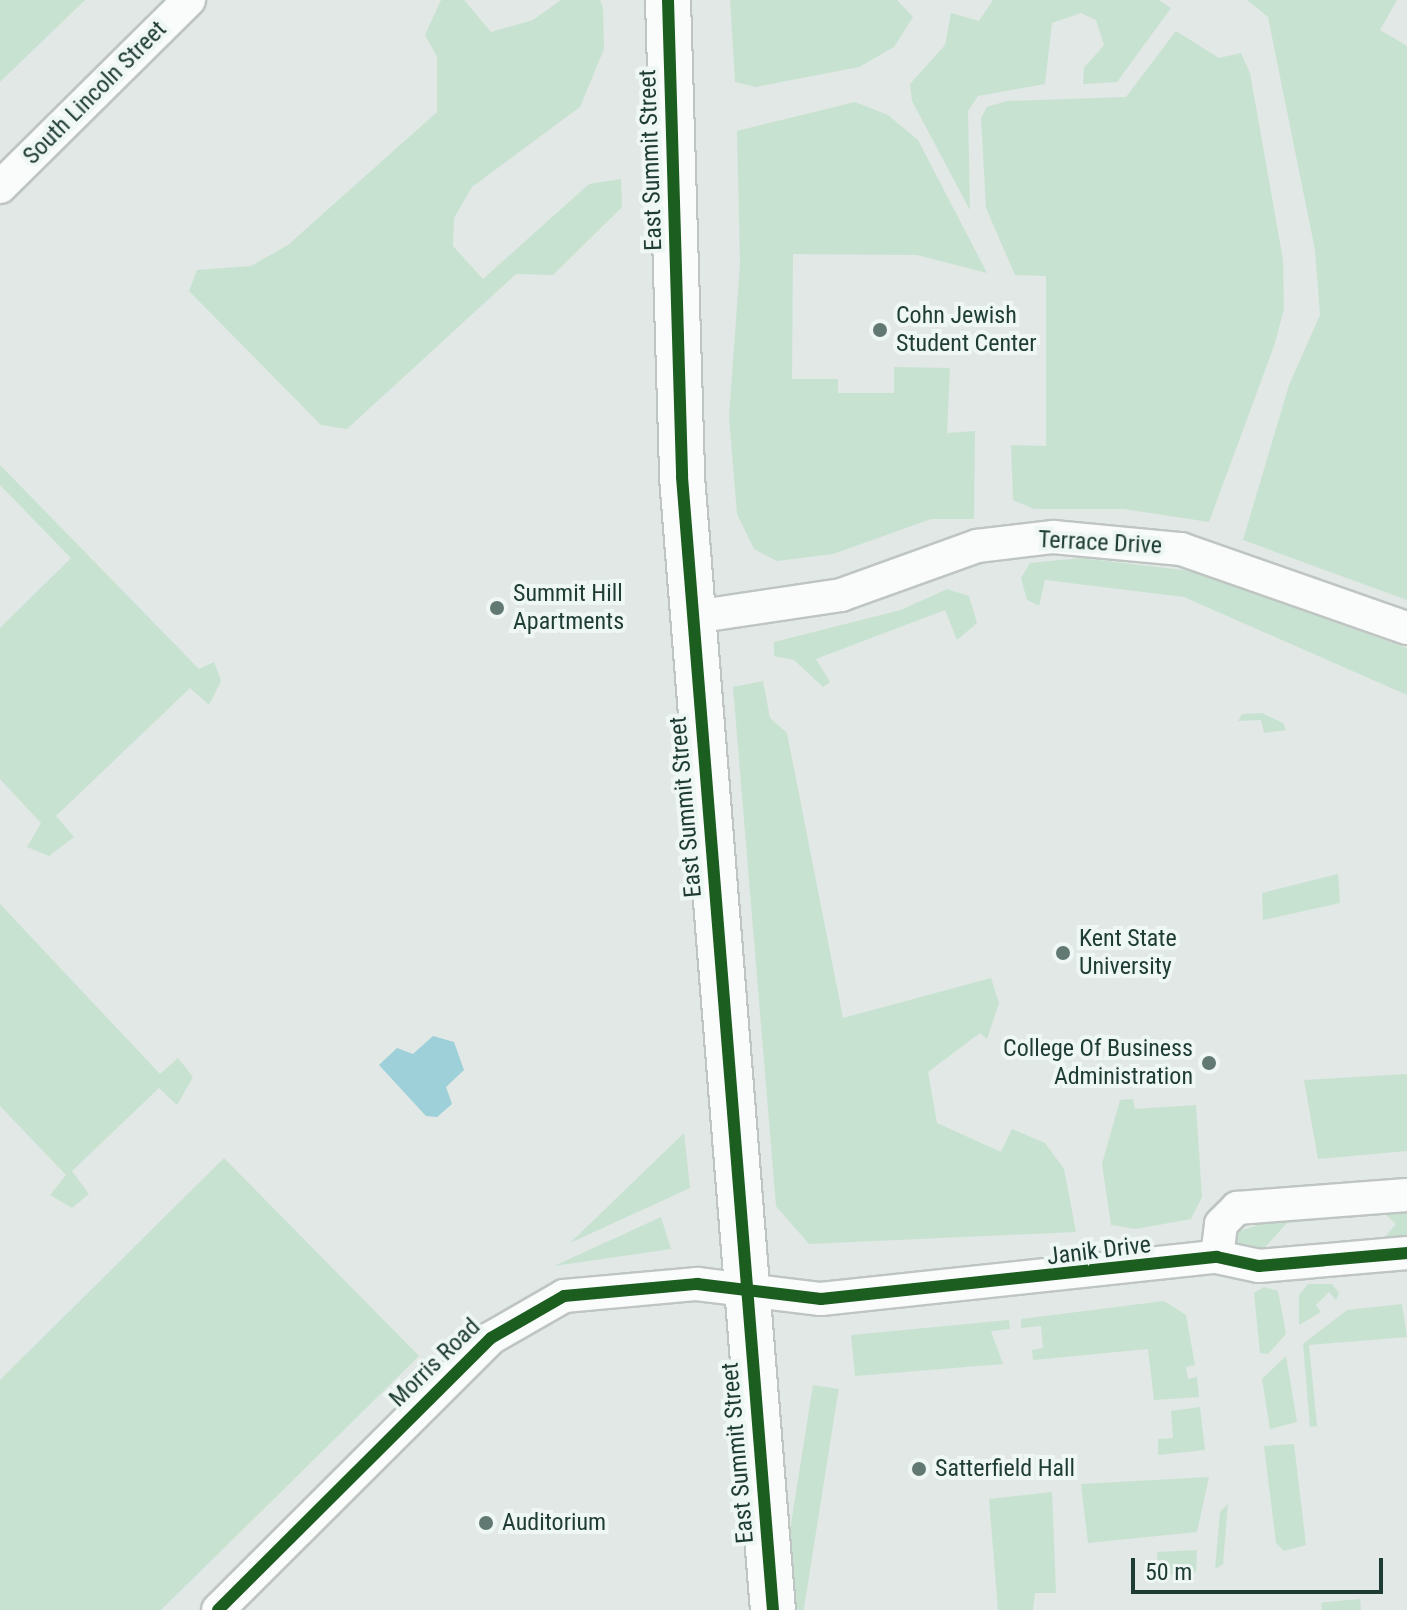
<!DOCTYPE html>
<style>
body{margin:0}
#map{position:relative;width:1407px;height:1610px;overflow:hidden;background:#e1e8e5;font-family:"Roboto Condensed",sans-serif}
div>[style]{position:absolute}
.green>*{inset:0;background:#c8e2d1;transform-origin:0 0}
.water>*{inset:0;background:#9ed0d9}
.roads{filter:drop-shadow(2px 0 #bec5c2) drop-shadow(-2px 0 #bec5c2) drop-shadow(0 2px #bec5c2) drop-shadow(0 -2px #bec5c2)}
.street>*{height:32px;margin:-16px;padding:0 16px;transform-origin:16px;border-radius:16px;background:#fafcfb}
.secondary>*{height:44px;margin:-22px;padding:0 22px;transform-origin:22px;border-radius:22px;background:#fafcfb}
.cycleway>*{height:12px;margin:-6px;padding:0 6px;transform-origin:6px;border-radius:6px;background:#1b5e20}
.dots>*{width:22px;height:22px;translate:-50% -50%;box-sizing:border-box;border:4px solid #eef7f3;border-radius:50%}
span{translate:-50% -50%;white-space:nowrap;text-align:center;line-height:1.15;-webkit-text-stroke:8px #eef7f3;paint-order:stroke}
.street-label{font-size:24px;color:#1e3b34}
.poi-label{font-size:24px;color:#1e3b34}
.left{translate:0 -50%;text-align:left}
.right{translate:-100% -50%;text-align:right}
.scale{position:absolute;left:1131px;top:1558px;width:252px;height:36px;box-sizing:border-box;border:4px solid #1e3b34;border-top:0;padding-left:10px;font-size:24px;line-height:28px;white-space:nowrap;color:#1e3b34;-webkit-text-stroke:6px #eef7f3;paint-order:stroke}
</style>
<div id="map">
<div class="green">
<i style="clip-path:polygon(0 0,85px 0,0 82px)"></i>
<i style="clip-path:polygon(441px 0,464px 0,491px 32px,533px 20px,561px 0,600px 0,603px 8px,604px 49px,580px 107px,472px 187px,454px 218px,453px 246px,483px 279px,589px 184px,621px 179px,622px 207px,553px 275px,516px 274px,347px 429px,321px 425px,189px 291px,197px 270px,251px 266px,288px 245px,437px 112px,437px 57px,425px 35px)"></i>
<i style="clip-path:polygon(730px 0,897px 0,913px 17px,894px 47px,859px 67px,756px 87px,735px 82px)"></i>
<i style="clip-path:polygon(993px 0,1159px 0,1171px 8px,1117px 82px,1083px 84px,1084px 68px,1104px 45px,1096px 20px,1081px 13px,1052px 23px,1045px 84px,978px 96px,968px 111px,970px 210px,912px 101px,910px 84px,945px 45px,951px 13px,979px 21px)"></i>
<i style="clip-path:polygon(1247px 0,1397px 0,1380px 30px,1407px 46px,1407px 600px,1243px 540px,1289px 385px,1320px 315px,1315px 250px,1268px 17px)"></i>
<i style="clip-path:polygon(1176px 31px,1219px 58px,1241px 53px,1250px 73px,1283px 260px,1284px 309px,1274px 346px,1209px 522px,1124px 509px,1034px 509px,1013px 500px,1011px 445px,1046px 446px,1046px 276px,1015px 275px,986px 208px,981px 118px,987px 107px,1007px 101px,1126px 97px)"></i>
<i style="clip-path:polygon(855px 102px,888px 115px,918px 140px,987px 273px,917px 255px,793px 254px,792px 379px,838px 379px,838px 393px,894px 393px,894px 367px,950px 368px,947px 433px,975px 431px,974px 519px,931px 519px,833px 554px,777px 561px,754px 549px,737px 514px,729px 417px,740px 264px,737px 131px)"></i>
<i style="clip-path:polygon(0 465px,199px 669px,214px 662px,221px 681px,209px 705px,190px 688px,56px 816px,74px 837px,49px 856px,27px 847px,41px 823px,0 779px,0 628px,71px 558px,0 485px)"></i>
<i style="clip-path:polygon(1081px 558px,1191px 571px,1407px 648px,1407px 695px,1184px 597px,1045px 580px,1039px 606px,1027px 600px,1021px 578px,1030px 563px)"></i>
<i style="clip-path:polygon(947px 589px,969px 596px,977px 623px,957px 640px,945px 610px,816px 659px,830px 682px,823px 687px,794px 660px,774px 656px,774px 642px,901px 610px)"></i>
<i style="clip-path:polygon(763px 681px,770px 718px,787px 733px,843px 1018px,991px 978px,999px 1003px,987px 1039px,980px 1033px,928px 1072px,937px 1123px,1001px 1152px,1012px 1129px,1045px 1143px,1064px 1169px,1076px 1232px,809px 1244px,776px 1206px,733px 687px)"></i>
<i style="clip-path:polygon(1262px 713px,1283px 723px,1286px 730px,1264px 733px,1261px 720px,1238px 721px,1242px 714px)"></i>
<i style="clip-path:polygon(1338px 874px,1340px 903px,1263px 920px,1262px 893px)"></i>
<i style="clip-path:polygon(0 904px,160px 1074px,178px 1058px,193px 1077px,177px 1105px,159px 1088px,72px 1171px,89px 1194px,72px 1208px,50px 1195px,66px 1175px,0 1106px)"></i>
<i style="clip-path:polygon(1407px 1074px,1407px 1151px,1318px 1159px,1304px 1080px)"></i>
<i style="clip-path:polygon(1133px 1099px,1135px 1109px,1196px 1105px,1202px 1197px,1191px 1219px,1136px 1229px,1111px 1225px,1102px 1164px,1120px 1100px)"></i>
<i style="clip-path:polygon(684px 1133px,690px 1188px,570px 1243px)"></i>
<i style="clip-path:polygon(224px 1158px,419px 1356px,161px 1610px,0 1610px,0 1380px)"></i>
<i style="clip-path:polygon(1407px 1208px,1407px 1236px,1390px 1241px,1385px 1237px,1396px 1224px,1385px 1214px,1287px 1223px,1259px 1254px,1235px 1250px,1229px 1235px,1291px 1213px)"></i>
<i style="clip-path:polygon(661px 1217px,671px 1249px,554px 1266px)"></i>
<i style="clip-path:polygon(1308px 1284px,1332px 1284px,1339px 1293px,1336px 1300px,1329px 1292px,1316px 1305px,1321px 1312px,1299px 1325px,1299px 1295px)"></i>
<i style="clip-path:polygon(1264px 1287px,1278px 1291px,1286px 1334px,1268px 1354px,1260px 1353px,1254px 1293px)"></i>
<i style="clip-path:polygon(1164px 1301px,1186px 1315px,1195px 1365px,1186px 1367px,1188px 1379px,1197px 1377px,1199px 1397px,1154px 1400px,1148px 1349px,1033px 1360px,1032px 1350px,1043px 1348px,1041px 1326px,1021px 1328px,1021px 1319px)"></i>
<i style="clip-path:polygon(1402px 1304px,1407px 1337px,1309px 1345px,1317px 1426px,1310px 1427px,1303px 1344px,1347px 1310px)"></i>
<i style="clip-path:polygon(1009px 1320px,1010px 1329px,991px 1331px,1003px 1364px,855px 1376px,851px 1335px)"></i>
<i style="clip-path:polygon(1286px 1356px,1297px 1422px,1270px 1429px,1262px 1379px)"></i>
<i style="left:813px;top:1385px;width:26px;height:226px;rotate:9deg"></i>
<i style="clip-path:polygon(1200px 1407px,1205px 1450px,1158px 1455px,1158px 1439px,1173px 1438px,1171px 1411px)"></i>
<i style="clip-path:polygon(1294px 1444px,1306px 1545px,1284px 1551px,1276px 1543px,1264px 1446px)"></i>
<i style="clip-path:polygon(1209px 1477px,1197px 1532px,1088px 1543px,1081px 1484px)"></i>
<i style="clip-path:polygon(1052px 1492px,1056px 1593px,1035px 1593px,1033px 1610px,998px 1610px,989px 1499px)"></i>
<i style="clip-path:polygon(1228px 1504px,1223px 1564px,1215px 1569px,1220px 1512px)"></i>
<i style="clip-path:polygon(1197px 1550px,1196px 1572px,1159px 1576px,1157px 1552px)"></i>
<i style="left:1360px;top:1599px;width:11px;height:39px;rotate:85deg"></i>
</div>
<div class="water">
<i style="clip-path:polygon(433px 1036px,454px 1042px,464px 1070px,446px 1087px,452px 1104px,437px 1117px,426px 1116px,379px 1065px,397px 1048px,413px 1054px)"></i>
</div>
<div class="roads">
<div class="street">
<i style="left:0;top:187px;width:266px;rotate:-44.7deg"></i>
<i style="left:694px;top:617px;width:149px;rotate:-8.5deg"></i>
<i style="left:841px;top:595px;width:145px;rotate:-19.8deg"></i>
<i style="left:977px;top:546px;width:77px;rotate:-6.8deg"></i>
<i style="left:1053px;top:537px;width:129px;rotate:5.4deg"></i>
<i style="left:1181px;top:549px;width:239px;rotate:19.3deg"></i>
<i style="left:1217px;top:1257px;width:33px;rotate:-83deg"></i>
<i style="left:1221px;top:1224px;width:23px;rotate:-45deg"></i>
<i style="left:1237px;top:1208px;width:170px;rotate:-4.4deg"></i>
<i style="left:218px;top:1610px;width:385px;rotate:-44.9deg"></i>
<i style="left:491px;top:1338px;width:84px;rotate:-29.9deg"></i>
<i style="left:564px;top:1296px;width:134px;rotate:-5.2deg"></i>
<i style="left:697px;top:1284px;width:125px;rotate:6.9deg"></i>
<i style="left:821px;top:1299px;width:398px;rotate:-6.1deg"></i>
<i style="left:1217px;top:1257px;width:43px;rotate:12.1deg"></i>
<i style="left:1259px;top:1266px;width:149px;rotate:-5deg"></i>
</div>
<div class="secondary">
<i style="left:668px;top:0;width:477px;rotate:88.3deg"></i>
<i style="left:682px;top:477px;width:1137px;rotate:85.41deg"></i>
</div>
</div>
<div class="cycleway">
<i style="left:668px;top:0;width:477px;rotate:88.3deg"></i>
<i style="left:682px;top:477px;width:1137px;rotate:85.41deg"></i>
<i style="left:218px;top:1610px;width:385px;rotate:-44.9deg"></i>
<i style="left:491px;top:1338px;width:84px;rotate:-29.9deg"></i>
<i style="left:564px;top:1296px;width:134px;rotate:-5.2deg"></i>
<i style="left:697px;top:1284px;width:125px;rotate:6.9deg"></i>
<i style="left:821px;top:1299px;width:398px;rotate:-6.1deg"></i>
<i style="left:1217px;top:1257px;width:43px;rotate:12.1deg"></i>
<i style="left:1259px;top:1266px;width:149px;rotate:-5deg"></i>
</div>
<div class="dots">
<i style="left:880px;top:330px;background:#627872"></i>
<i style="left:497px;top:608px;background:#627872"></i>
<i style="left:1063px;top:953px;background:#627872"></i>
<i style="left:1209px;top:1063px;background:#627872"></i>
<i style="left:919px;top:1469px;background:#627872"></i>
<i style="left:486px;top:1523px;background:#627872"></i>
</div>
<div class="street-label">
<span style="left:95px;top:93px;rotate:-45deg">South Lincoln Street</span>
<span style="left:651px;top:160px;rotate:-92deg">East Summit Street</span>
<span style="left:1100px;top:543px;rotate:3deg">Terrace Drive</span>
<span style="left:686px;top:807px;rotate:-95deg">East Summit Street</span>
<span style="left:1099px;top:1251px;rotate:-7deg">Janik Drive</span>
<span style="left:435px;top:1363px;rotate:-44deg">Morris Road</span>
<span style="left:738px;top:1453px;rotate:-95deg">East Summit Street</span>
</div>
<div class="poi-label">
<span class="left" style="left:896px;top:330px">Cohn Jewish<br>Student Center</span>
<span class="left" style="left:513px;top:608px">Summit Hill<br>Apartments</span>
<span class="left" style="left:1079px;top:953px">Kent State<br>University</span>
<span class="right" style="left:1193px;top:1063px">College Of Business<br>Administration</span>
<span class="left" style="left:935px;top:1469px">Satterfield Hall</span>
<span class="left" style="left:502px;top:1523px">Auditorium</span>
</div>
<div class="scale">50 m</div>
</div>
